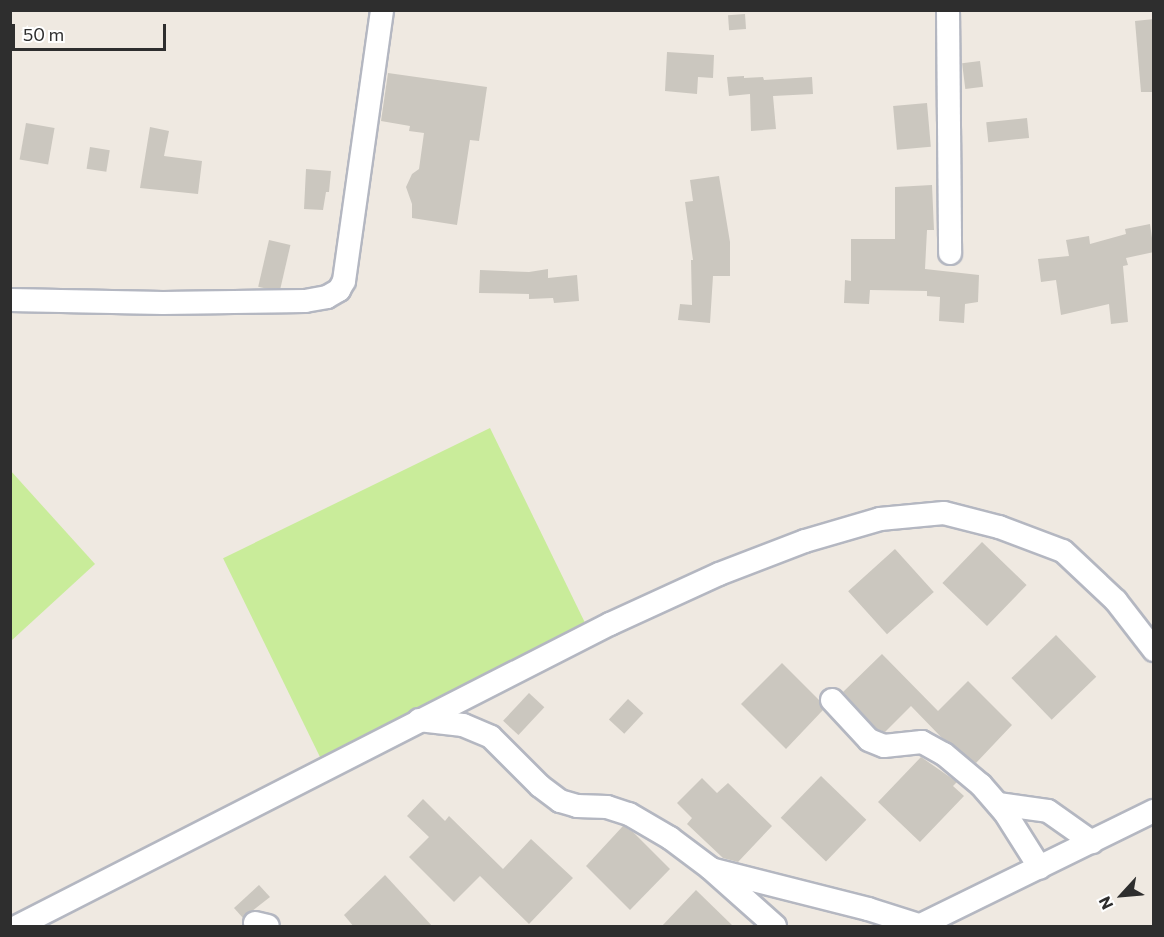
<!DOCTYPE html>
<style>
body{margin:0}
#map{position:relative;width:1164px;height:937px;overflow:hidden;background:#efe9e1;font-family:Commissioner,sans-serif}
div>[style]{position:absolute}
.pitch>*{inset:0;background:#c9ec9a;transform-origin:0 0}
.building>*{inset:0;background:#cbc7bf;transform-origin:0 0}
.roads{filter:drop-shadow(2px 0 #b4b7c1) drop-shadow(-2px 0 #b4b7c1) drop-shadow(0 2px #b4b7c1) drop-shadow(0 -2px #b4b7c1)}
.minor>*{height:22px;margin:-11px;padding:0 11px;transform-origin:11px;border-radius:11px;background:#fff}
span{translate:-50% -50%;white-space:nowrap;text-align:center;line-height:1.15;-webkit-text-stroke:4.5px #fff;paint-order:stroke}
.frame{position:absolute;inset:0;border:12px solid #2e2e2e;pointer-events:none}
.north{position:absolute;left:1092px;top:865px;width:60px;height:60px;-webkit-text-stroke:4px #fff;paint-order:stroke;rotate:244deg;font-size:16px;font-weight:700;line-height:24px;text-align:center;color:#2e2e2e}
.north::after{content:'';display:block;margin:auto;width:21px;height:27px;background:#2e2e2e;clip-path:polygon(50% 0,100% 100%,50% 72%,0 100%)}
.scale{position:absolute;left:12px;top:24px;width:154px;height:27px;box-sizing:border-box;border:3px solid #2e2e2e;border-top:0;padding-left:8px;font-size:18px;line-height:21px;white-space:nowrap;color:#2e2e2e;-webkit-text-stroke:4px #fff;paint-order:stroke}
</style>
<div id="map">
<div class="pitch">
<i style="left:490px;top:428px;width:227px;height:297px;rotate:64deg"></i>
<i style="clip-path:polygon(10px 470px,95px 564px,11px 641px,10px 641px)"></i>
</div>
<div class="building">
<i style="left:745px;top:14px;width:15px;height:17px;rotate:86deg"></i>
<i style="clip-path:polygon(1154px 19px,1154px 92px,1141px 92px,1135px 21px)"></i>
<i style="clip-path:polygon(667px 52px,714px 55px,713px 78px,698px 77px,697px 94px,665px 91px)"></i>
<i style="left:980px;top:61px;width:26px;height:18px;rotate:83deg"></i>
<i style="clip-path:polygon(388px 73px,487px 87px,479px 141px,470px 140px,457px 225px,412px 218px,412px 204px,406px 187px,412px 174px,419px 169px,424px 133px,409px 131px,410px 126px,381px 121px)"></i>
<i style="clip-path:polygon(744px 76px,744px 78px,763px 77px,764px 80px,812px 77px,813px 94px,773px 96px,776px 129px,751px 131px,750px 94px,729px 96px,727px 77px)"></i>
<i style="left:927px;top:103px;width:44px;height:34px;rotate:85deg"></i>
<i style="left:1027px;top:118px;width:20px;height:41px;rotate:84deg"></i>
<i style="left:26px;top:123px;width:29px;height:37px;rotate:10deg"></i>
<i style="clip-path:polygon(150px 127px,169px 131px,164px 156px,202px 161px,198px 194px,140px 188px)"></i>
<i style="left:90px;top:147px;width:20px;height:22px;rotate:9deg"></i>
<i style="clip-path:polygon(306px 169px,331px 171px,329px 192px,326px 192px,323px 210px,304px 209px)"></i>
<i style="clip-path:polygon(719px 176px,730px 242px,730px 276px,713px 276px,710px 323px,678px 320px,680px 304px,692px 305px,691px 260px,693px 260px,685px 202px,693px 201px,690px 180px)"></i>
<i style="clip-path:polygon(932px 185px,934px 230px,927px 230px,925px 269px,979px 275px,978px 302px,965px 304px,964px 323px,939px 321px,940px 297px,927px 296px,927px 291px,870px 290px,869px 304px,844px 303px,845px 280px,851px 281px,851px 239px,895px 239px,895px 187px)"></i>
<i style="clip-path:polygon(1150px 224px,1154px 252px,1126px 258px,1128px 265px,1123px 266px,1128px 322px,1111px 324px,1109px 304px,1061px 315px,1056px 280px,1041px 282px,1038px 259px,1069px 256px,1066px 240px,1089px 236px,1090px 244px,1126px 234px,1125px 229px)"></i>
<i style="left:269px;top:240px;width:22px;height:48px;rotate:13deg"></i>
<i style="clip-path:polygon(548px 269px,548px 278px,577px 275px,579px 301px,554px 303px,553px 298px,529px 299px,529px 294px,479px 293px,480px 270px,529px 272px)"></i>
<i style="left:982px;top:542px;width:62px;height:57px;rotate:44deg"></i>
<i style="left:895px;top:549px;width:58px;height:63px;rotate:48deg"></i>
<i style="left:1056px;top:635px;width:58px;height:62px;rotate:46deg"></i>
<i style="clip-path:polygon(882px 654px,938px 711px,968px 681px,1012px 725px,976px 763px,941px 737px,911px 706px,885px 732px,877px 729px,843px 692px)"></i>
<i style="clip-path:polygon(782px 663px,819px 700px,823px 710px,786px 749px,741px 704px)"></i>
<i style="left:529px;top:693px;width:21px;height:38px;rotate:43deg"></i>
<i style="left:628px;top:699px;width:21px;height:28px;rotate:43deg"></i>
<i style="clip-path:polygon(921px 757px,957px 782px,953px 786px,964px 796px,920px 842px,878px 802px)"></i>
<i style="left:821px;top:776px;width:63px;height:58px;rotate:44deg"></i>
<i style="clip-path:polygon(702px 778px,717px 793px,728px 783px,772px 826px,738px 862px,723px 858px,687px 824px,692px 818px,677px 803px)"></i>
<i style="clip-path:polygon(423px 799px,445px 821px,449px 816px,503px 869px,531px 839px,573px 878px,529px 924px,480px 876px,454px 902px,409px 857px,429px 837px,407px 816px)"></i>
<i style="clip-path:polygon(623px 826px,633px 832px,670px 869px,630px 910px,586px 866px)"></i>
<i style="clip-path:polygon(385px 875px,433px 927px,354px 927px,344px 915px)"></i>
<i style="clip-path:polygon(259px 885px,270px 897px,243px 918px,234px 908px)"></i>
<i style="clip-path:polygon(696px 890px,734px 927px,661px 927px)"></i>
</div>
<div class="roads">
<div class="minor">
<i style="left:948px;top:10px;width:243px;rotate:89.5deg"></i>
<i style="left:10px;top:300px;width:153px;rotate:1.1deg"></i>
<i style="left:163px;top:303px;width:142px;rotate:-0.8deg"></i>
<i style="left:305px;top:301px;width:22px;rotate:-10deg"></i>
<i style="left:327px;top:297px;width:14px;rotate:-30deg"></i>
<i style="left:339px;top:290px;width:10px;rotate:-61deg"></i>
<i style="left:344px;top:281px;width:274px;rotate:-82deg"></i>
<i style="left:832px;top:700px;width:54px;rotate:47.2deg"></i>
<i style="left:869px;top:740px;width:16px;rotate:22deg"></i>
<i style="left:884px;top:746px;width:38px;rotate:-6deg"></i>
<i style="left:922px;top:742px;width:25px;rotate:29deg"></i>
<i style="left:944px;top:754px;width:48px;rotate:40deg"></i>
<i style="left:981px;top:785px;width:35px;rotate:49deg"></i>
<i style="left:1004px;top:811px;width:67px;rotate:57.7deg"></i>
<i style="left:419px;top:720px;width:44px;rotate:6.5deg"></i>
<i style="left:463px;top:725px;width:30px;rotate:23deg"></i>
<i style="left:491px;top:737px;width:69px;rotate:45deg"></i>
<i style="left:540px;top:786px;width:25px;rotate:37deg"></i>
<i style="left:560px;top:801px;width:18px;rotate:16deg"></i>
<i style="left:577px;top:806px;width:30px;rotate:2deg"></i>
<i style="left:607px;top:807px;width:23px;rotate:18deg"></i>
<i style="left:629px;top:814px;width:48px;rotate:30.3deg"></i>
<i style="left:670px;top:838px;width:50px;rotate:36.9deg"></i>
<i style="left:710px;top:868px;width:87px;rotate:41.7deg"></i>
<i style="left:998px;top:804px;width:50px;rotate:8deg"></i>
<i style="left:1048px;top:811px;width:54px;rotate:35.2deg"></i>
<i style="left:714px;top:870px;width:159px;rotate:14.2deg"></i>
<i style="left:868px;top:909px;width:57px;rotate:17.5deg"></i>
<i style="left:255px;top:923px;width:13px;rotate:13deg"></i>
<i style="left:18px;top:926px;width:665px;rotate:-27.03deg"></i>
<i style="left:610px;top:624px;width:120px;rotate:-24.6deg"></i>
<i style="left:719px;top:574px;width:92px;rotate:-21deg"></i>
<i style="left:805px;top:541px;width:78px;rotate:-16.3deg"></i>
<i style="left:880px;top:519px;width:64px;rotate:-5.4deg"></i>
<i style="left:944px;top:513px;width:57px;rotate:14.3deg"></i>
<i style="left:999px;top:527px;width:68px;rotate:20.6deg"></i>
<i style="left:1063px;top:551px;width:73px;rotate:43.3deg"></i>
<i style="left:1116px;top:601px;width:62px;rotate:52.2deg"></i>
<i style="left:919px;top:926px;width:262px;rotate:-26.1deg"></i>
</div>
</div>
<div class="frame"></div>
<div class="north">N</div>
<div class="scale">50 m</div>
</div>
